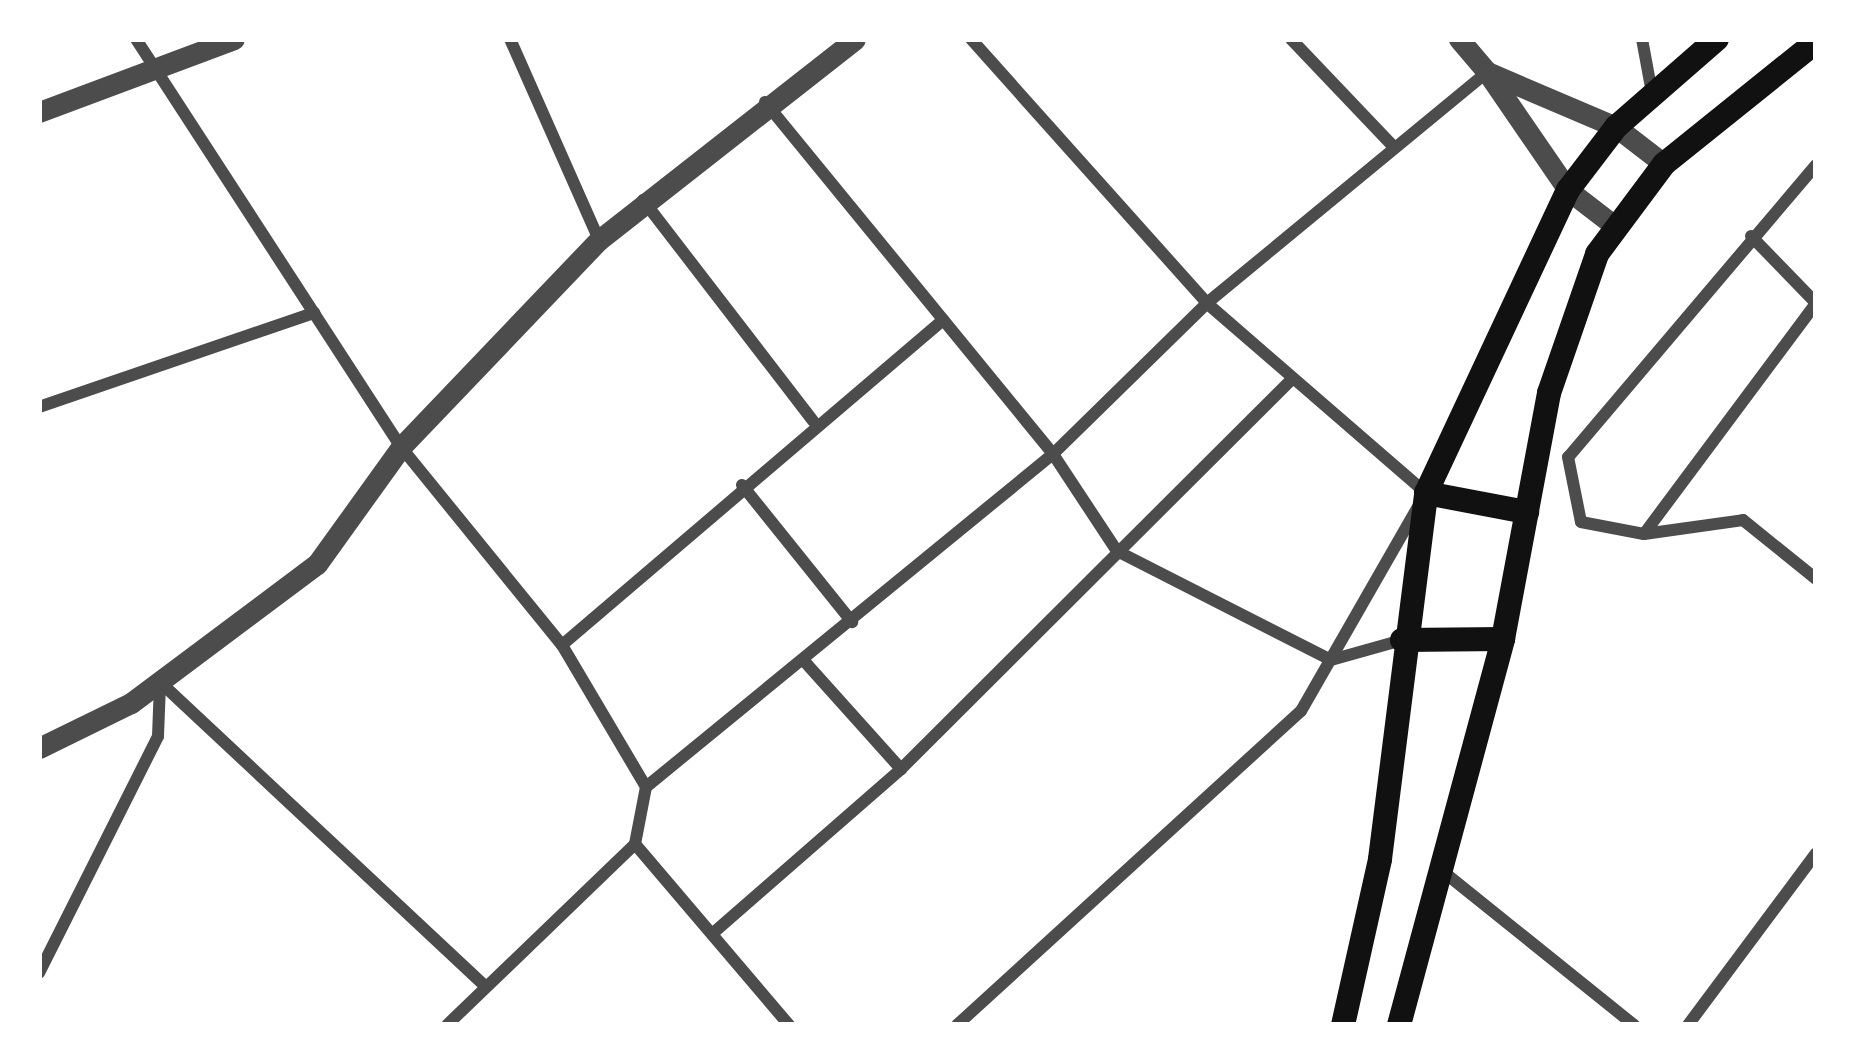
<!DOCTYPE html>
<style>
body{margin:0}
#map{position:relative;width:1855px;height:1064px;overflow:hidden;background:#fff;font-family:"Source Serif 4",serif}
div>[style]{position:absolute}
.minor>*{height:12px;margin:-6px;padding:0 6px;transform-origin:6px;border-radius:6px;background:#4c4c4c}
.tertiary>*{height:21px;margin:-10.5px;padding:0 10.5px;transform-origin:10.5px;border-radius:10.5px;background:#4c4c4c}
.secondary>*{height:24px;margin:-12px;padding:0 12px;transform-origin:12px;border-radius:12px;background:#111}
span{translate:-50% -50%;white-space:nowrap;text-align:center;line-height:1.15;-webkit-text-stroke:12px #fff;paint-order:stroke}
.frame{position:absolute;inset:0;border:42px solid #fff;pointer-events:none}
</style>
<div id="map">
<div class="minor">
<i style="left:136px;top:39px;width:487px;rotate:57deg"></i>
<i style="left:401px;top:447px;width:255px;rotate:50.9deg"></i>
<i style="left:562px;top:645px;width:165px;rotate:59.4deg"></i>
<i style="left:510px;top:39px;width:220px;rotate:66.1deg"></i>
<i style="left:1291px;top:39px;width:145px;rotate:46.4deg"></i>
<i style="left:1642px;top:39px;width:55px;rotate:79.5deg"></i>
<i style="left:765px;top:102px;width:455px;rotate:50.7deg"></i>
<i style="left:1053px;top:454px;width:116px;rotate:56.6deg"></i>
<i style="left:1117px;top:551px;width:240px;rotate:27deg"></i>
<i style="left:1331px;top:660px;width:74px;rotate:-15.7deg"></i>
<i style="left:1816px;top:165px;width:383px;rotate:130.3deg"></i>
<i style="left:1568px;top:457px;width:66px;rotate:78.7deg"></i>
<i style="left:1581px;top:522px;width:64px;rotate:10.8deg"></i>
<i style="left:1644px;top:534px;width:100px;rotate:-8deg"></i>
<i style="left:1743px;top:520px;width:94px;rotate:38.9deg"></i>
<i style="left:643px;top:200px;width:279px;rotate:52.4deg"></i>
<i style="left:1751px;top:236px;width:93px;rotate:45.9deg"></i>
<i style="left:39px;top:407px;width:291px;rotate:-18.9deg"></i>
<i style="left:742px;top:485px;width:176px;rotate:51.2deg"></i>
<i style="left:1644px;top:534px;width:288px;rotate:-53.3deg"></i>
<i style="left:562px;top:645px;width:501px;rotate:-40.46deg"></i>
<i style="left:805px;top:662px;width:144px;rotate:48.1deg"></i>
<i style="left:160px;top:682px;width:446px;rotate:43.1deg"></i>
<i style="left:635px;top:844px;width:238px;rotate:49.6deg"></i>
<i style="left:1440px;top:869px;width:249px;rotate:38.8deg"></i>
<i style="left:712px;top:934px;width:251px;rotate:-41.1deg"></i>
<i style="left:901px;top:769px;width:552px;rotate:-44.93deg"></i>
<i style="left:39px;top:973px;width:265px;rotate:-63.3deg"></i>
<i style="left:158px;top:736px;width:53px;rotate:-87.8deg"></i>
<i style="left:447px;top:1025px;width:261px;rotate:-43.9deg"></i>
<i style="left:635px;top:844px;width:58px;rotate:-79.1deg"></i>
<i style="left:646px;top:787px;width:526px;rotate:-39.29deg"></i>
<i style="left:1053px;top:454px;width:216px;rotate:-44.4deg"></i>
<i style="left:1207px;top:303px;width:363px;rotate:-39.5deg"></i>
<i style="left:957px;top:1025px;width:466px;rotate:-42.4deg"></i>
<i style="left:1301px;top:711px;width:251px;rotate:-60.2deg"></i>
<i style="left:1426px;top:493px;width:290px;rotate:-139.1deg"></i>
<i style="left:1207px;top:303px;width:354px;rotate:-131.8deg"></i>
<i style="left:1688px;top:1025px;width:214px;rotate:-53.3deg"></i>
</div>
<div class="tertiary">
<i style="left:1459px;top:39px;width:43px;rotate:49.7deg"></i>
<i style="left:39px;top:112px;width:208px;rotate:-20.5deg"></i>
<i style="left:1616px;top:227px;width:61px;rotate:-142.4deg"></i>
<i style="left:1568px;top:190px;width:143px;rotate:-124.5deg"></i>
<i style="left:1487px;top:72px;width:140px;rotate:23.1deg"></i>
<i style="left:1616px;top:127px;width:61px;rotate:37.6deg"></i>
<i style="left:39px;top:748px;width:102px;rotate:-26.1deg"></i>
<i style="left:131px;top:703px;width:232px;rotate:-36.8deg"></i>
<i style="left:317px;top:564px;width:144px;rotate:-54.3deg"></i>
<i style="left:401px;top:447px;width:286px;rotate:-46.3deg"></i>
<i style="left:599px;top:240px;width:325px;rotate:-38.1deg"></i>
</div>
<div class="secondary">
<i style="left:1426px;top:493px;width:103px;rotate:10.7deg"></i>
<i style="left:1402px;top:640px;width:101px;rotate:-0.6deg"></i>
<i style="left:1343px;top:1025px;width:170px;rotate:-77.4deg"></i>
<i style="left:1380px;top:859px;width:369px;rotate:-82.8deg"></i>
<i style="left:1426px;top:493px;width:335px;rotate:-64.9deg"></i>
<i style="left:1568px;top:190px;width:79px;rotate:-52.7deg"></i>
<i style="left:1616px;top:127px;width:134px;rotate:-41.1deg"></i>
<i style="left:1399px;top:1025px;width:400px;rotate:-74.9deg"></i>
<i style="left:1503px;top:639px;width:250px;rotate:-79.4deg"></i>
<i style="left:1549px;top:393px;width:147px;rotate:-70.9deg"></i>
<i style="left:1597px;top:254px;width:112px;rotate:-53.3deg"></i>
<i style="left:1664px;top:164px;width:195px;rotate:-38.8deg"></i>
</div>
<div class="frame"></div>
</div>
